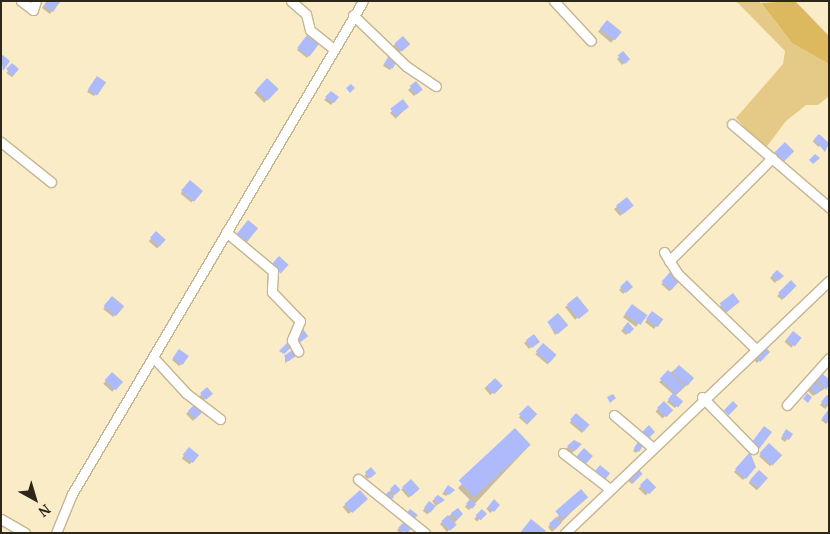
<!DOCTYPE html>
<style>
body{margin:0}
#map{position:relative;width:830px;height:534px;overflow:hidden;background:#fbecc8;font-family:"PT Serif",serif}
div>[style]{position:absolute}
.green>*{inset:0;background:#e5c986}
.water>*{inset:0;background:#dcb85e}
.shadow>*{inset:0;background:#0003;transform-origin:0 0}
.building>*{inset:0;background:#adbafb;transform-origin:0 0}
.roads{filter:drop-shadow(1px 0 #c4b593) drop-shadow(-1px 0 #c4b593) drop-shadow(0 1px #c4b593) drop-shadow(0 -1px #c4b593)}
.minor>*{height:9px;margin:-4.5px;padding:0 4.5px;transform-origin:4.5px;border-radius:4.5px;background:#fff}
span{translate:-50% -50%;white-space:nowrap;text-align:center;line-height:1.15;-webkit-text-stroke:4px #fbecc8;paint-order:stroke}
.frame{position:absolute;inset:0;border:2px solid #2d271a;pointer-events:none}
.north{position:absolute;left:10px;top:474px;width:50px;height:50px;-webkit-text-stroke:4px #fbecc8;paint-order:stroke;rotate:141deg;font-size:14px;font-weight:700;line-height:20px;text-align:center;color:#2d271a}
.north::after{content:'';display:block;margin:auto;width:18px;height:22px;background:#2d271a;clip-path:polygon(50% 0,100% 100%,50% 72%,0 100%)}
</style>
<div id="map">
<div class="green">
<i style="clip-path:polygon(736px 1px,759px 1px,792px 43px,829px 64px,829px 96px,818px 105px,806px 105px,786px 121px,765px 149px,736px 118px,783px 64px,785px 51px)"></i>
</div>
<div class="water">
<i style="clip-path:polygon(795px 1px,829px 36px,829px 64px,792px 43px,761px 3px)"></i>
</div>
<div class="shadow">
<i style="clip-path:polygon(47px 1px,52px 11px,50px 14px,42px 8px)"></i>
<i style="left:607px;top:21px;width:17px;height:14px;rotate:40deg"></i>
<i style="clip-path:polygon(403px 37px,407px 46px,399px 53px,393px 46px)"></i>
<i style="clip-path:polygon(305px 39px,309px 55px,307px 58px,297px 50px)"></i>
<i style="clip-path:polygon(623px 53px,629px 59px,622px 65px,617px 59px)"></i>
<i style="clip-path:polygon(387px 59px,392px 68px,390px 70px,383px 66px)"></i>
<i style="left:12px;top:65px;width:7px;height:10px;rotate:34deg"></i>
<i style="clip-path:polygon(95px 79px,96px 94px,94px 96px,87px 92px)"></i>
<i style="left:267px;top:80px;width:14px;height:18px;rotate:45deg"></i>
<i style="clip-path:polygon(416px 83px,421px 90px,414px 96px,408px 90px)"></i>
<i style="clip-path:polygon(331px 93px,337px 97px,331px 105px,324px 100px)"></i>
<i style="left:402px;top:101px;width:8px;height:17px;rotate:45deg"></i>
<i style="left:819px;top:135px;width:8px;height:9px;rotate:45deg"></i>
<i style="left:190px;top:182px;width:14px;height:15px;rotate:39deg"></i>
<i style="clip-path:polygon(627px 199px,630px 208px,620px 216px,614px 209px)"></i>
<i style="left:156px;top:233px;width:11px;height:11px;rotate:41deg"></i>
<i style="left:777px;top:271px;width:7px;height:10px;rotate:45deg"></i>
<i style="left:671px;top:273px;width:11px;height:15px;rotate:41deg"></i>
<i style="clip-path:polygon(627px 282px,631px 287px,623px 294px,619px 290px)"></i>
<i style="clip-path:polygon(791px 282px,795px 286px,782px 300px,777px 296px)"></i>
<i style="left:733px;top:295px;width:9px;height:18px;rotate:49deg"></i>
<i style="left:112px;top:298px;width:13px;height:14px;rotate:39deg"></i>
<i style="left:577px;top:298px;width:16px;height:15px;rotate:52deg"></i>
<i style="clip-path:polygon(630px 308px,645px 315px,636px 327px,623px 317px)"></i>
<i style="clip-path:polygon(650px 315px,656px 326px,654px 329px,645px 322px)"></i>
<i style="clip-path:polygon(548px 322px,567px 325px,555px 335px)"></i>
<i style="clip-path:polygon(628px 324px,632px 329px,626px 335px,621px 331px)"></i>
<i style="left:793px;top:332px;width:9px;height:13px;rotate:41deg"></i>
<i style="clip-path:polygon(533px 336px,538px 341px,529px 349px,524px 343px)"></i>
<i style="left:543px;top:345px;width:16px;height:12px;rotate:40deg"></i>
<i style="clip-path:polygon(768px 352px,757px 363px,752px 358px)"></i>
<i style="clip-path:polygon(177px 353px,182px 364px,179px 366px,172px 360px)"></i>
<i style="clip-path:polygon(285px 357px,294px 357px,285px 363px)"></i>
<i style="clip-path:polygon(679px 366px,687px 385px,675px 396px,681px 401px,675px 408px,667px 402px,673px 394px,659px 382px)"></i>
<i style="left:112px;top:374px;width:12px;height:13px;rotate:42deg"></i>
<i style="clip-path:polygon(821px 375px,829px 386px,813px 396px,807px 390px)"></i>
<i style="left:495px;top:379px;width:9px;height:14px;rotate:49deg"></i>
<i style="clip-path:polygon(207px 389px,211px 394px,203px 401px,199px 397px)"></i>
<i style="clip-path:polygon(825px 399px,829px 405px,825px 409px,820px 405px)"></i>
<i style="left:664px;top:403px;width:10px;height:12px;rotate:45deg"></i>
<i style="clip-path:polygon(195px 406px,201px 412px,193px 421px,186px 414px)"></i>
<i style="left:528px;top:407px;width:11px;height:14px;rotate:41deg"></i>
<i style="clip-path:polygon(829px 411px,829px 421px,826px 424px,821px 420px)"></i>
<i style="left:576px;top:415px;width:16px;height:10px;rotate:40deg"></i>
<i style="clip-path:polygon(515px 430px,530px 445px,469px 510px,465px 507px,470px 500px,458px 488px)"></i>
<i style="clip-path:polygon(784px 433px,791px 434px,785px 442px,781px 439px)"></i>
<i style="left:574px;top:441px;width:7px;height:11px;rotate:45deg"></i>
<i style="left:769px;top:445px;width:15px;height:15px;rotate:42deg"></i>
<i style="clip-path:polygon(636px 446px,638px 451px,636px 453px,633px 451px)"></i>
<i style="left:189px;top:449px;width:10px;height:12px;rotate:37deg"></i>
<i style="clip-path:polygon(749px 454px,745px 478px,743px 480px,734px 472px)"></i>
<i style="clip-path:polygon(371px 469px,374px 473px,368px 479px,364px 476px)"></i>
<i style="clip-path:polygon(637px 469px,642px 474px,632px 484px,627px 480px)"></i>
<i style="left:759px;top:471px;width:11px;height:16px;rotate:41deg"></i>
<i style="left:647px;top:480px;width:10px;height:12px;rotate:45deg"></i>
<i style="left:411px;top:481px;width:11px;height:13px;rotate:49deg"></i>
<i style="clip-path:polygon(395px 486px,399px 490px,386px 504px,389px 492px)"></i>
<i style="clip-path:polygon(446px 489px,453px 490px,446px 496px,442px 494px)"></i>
<i style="clip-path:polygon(581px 491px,586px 497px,552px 532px,548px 527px)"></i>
<i style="left:360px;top:492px;width:9px;height:23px;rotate:49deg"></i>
<i style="clip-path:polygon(438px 496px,443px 500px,436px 506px,432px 501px)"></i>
<i style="left:494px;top:501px;width:6px;height:11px;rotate:45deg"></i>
<i style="left:429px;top:503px;width:6px;height:10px;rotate:39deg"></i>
<i style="clip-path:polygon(457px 509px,462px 514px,447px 532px,440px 524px)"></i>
<i style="left:482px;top:511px;width:4px;height:11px;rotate:45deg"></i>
<i style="clip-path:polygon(405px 523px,410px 528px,400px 533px,397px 530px)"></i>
</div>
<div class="building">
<i style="clip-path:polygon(47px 1px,59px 1px,60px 2px,53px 12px,44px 6px)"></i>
<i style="left:607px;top:20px;width:19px;height:11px;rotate:39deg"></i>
<i style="left:307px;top:35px;width:15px;height:16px;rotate:37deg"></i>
<i style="left:403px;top:36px;width:11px;height:11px;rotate:49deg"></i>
<i style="left:623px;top:51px;width:11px;height:7px;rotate:49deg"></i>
<i style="clip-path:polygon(3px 55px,10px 61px,3px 71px,1px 57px)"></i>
<i style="left:389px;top:55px;width:10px;height:10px;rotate:29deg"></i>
<i style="clip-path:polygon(12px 63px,19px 69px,13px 76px,6px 69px)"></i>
<i style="left:97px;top:76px;width:11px;height:16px;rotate:34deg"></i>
<i style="left:267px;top:78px;width:16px;height:16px;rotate:43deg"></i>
<i style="left:416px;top:81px;width:11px;height:8px;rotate:52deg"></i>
<i style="clip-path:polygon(351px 84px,355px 88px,350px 93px,346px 88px)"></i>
<i style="clip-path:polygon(331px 91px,339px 97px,334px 103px,325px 97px)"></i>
<i style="left:403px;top:99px;width:10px;height:16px;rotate:53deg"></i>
<i style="clip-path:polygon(819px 134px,829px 143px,825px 152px,814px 139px)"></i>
<i style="left:785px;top:142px;width:13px;height:17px;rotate:45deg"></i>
<i style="clip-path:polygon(815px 154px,820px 158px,813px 164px,809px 160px)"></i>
<i style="left:190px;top:180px;width:17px;height:14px;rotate:40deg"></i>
<i style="left:627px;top:197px;width:11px;height:14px;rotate:52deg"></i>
<i style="left:248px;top:220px;width:13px;height:18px;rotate:39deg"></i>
<i style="left:156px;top:231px;width:13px;height:9px;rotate:42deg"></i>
<i style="left:279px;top:256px;width:13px;height:12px;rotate:42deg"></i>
<i style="clip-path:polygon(777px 270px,784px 276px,778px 281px,772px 275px)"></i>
<i style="left:671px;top:271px;width:13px;height:14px;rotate:42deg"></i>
<i style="clip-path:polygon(627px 280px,633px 287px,626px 293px,620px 287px)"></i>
<i style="left:791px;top:280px;width:8px;height:18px;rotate:45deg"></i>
<i style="left:733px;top:293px;width:11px;height:17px;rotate:52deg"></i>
<i style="left:112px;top:296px;width:16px;height:13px;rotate:40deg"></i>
<i style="left:577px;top:296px;width:19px;height:13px;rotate:51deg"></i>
<i style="left:632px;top:304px;width:19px;height:12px;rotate:36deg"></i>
<i style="left:652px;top:311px;width:14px;height:10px;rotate:36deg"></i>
<i style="left:558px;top:313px;width:16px;height:14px;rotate:50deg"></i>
<i style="clip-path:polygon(628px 322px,634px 329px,629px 334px,623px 328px)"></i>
<i style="left:303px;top:329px;width:9px;height:10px;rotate:54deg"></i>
<i style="left:793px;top:331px;width:11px;height:11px;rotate:38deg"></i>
<i style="left:534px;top:334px;width:10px;height:10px;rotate:53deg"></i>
<i style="clip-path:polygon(288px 342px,292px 347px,284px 354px,279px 351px)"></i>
<i style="left:543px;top:343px;width:18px;height:11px;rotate:41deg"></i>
<i style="left:763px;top:345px;width:10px;height:14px;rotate:45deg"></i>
<i style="left:179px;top:349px;width:12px;height:11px;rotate:35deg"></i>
<i style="left:294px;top:349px;width:7px;height:12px;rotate:56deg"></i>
<i style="left:679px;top:365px;width:20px;height:10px;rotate:41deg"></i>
<i style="left:668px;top:370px;width:23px;height:12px;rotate:43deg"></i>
<i style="left:112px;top:372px;width:15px;height:11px;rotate:42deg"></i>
<i style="clip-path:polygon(821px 373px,829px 379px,827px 390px,816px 380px)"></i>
<i style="left:495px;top:378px;width:11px;height:12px;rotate:45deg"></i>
<i style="left:814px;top:381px;width:11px;height:8px;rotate:41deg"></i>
<i style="left:207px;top:387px;width:9px;height:9px;rotate:49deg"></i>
<i style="left:673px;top:393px;width:13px;height:8px;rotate:39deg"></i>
<i style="clip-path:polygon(807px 393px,812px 397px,808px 403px,803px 399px)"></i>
<i style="clip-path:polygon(613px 394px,616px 398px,610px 403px,607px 397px)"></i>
<i style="clip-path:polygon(827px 395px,829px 396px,829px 407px,821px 402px)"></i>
<i style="left:664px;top:401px;width:13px;height:10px;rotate:45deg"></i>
<i style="left:733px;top:401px;width:7px;height:13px;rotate:45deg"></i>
<i style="left:195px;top:404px;width:11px;height:10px;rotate:45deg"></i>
<i style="left:528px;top:405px;width:13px;height:13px;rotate:45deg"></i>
<i style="clip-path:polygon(829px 409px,829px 423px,822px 418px)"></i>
<i style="left:576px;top:413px;width:18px;height:9px;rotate:41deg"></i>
<i style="clip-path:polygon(649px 425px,655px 432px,649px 438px,641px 433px)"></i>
<i style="left:764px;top:426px;width:10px;height:21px;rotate:37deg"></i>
<i style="left:515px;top:428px;width:23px;height:77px;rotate:47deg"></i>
<i style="clip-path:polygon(786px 429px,793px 434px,789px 440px,782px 436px)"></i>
<i style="clip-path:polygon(574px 440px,582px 444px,575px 451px,567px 446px)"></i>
<i style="clip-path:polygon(638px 442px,643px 446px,639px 452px,634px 448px)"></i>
<i style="left:769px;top:443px;width:18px;height:14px;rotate:43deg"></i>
<i style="left:189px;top:447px;width:13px;height:10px;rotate:39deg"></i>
<i style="left:584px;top:448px;width:12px;height:13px;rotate:42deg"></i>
<i style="clip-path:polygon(750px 452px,756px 467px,746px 479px,735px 469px)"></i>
<i style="left:600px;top:465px;width:13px;height:11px;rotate:39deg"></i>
<i style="left:371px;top:467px;width:8px;height:8px;rotate:50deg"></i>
<i style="left:637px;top:468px;width:8px;height:13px;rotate:45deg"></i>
<i style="left:759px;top:470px;width:12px;height:14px;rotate:42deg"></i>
<i style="left:647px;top:478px;width:13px;height:10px;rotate:45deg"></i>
<i style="left:411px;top:479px;width:13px;height:12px;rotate:48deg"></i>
<i style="left:395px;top:484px;width:8px;height:7px;rotate:45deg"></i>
<i style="clip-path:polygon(448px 485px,455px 490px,449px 495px,444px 491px)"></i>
<i style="left:581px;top:489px;width:11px;height:34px;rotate:49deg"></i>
<i style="left:360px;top:490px;width:12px;height:21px;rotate:48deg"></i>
<i style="clip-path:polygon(389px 491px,394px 497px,389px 502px,383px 497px)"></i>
<i style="clip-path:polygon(438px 495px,445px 500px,439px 504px,434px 498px)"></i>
<i style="left:470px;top:499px;width:8px;height:6px;rotate:40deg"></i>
<i style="clip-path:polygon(494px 499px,500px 505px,494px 512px,488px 507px)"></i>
<i style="clip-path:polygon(429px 501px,436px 506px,430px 513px,424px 508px)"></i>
<i style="clip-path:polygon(458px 508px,463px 514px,457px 520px,451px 513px)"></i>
<i style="clip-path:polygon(410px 509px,418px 515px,412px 521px,405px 515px)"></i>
<i style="left:482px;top:509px;width:7px;height:9px;rotate:45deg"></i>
<i style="left:448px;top:515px;width:13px;height:9px;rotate:48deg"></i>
<i style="left:556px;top:517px;width:8px;height:10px;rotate:45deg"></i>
<i style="clip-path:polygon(531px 519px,546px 531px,544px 533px,520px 533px)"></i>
<i style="clip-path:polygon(405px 521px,412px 528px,407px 533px,398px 528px)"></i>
</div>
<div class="roads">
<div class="minor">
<i style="left:21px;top:1px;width:15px;rotate:37deg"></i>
<i style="left:33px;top:10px;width:9px;rotate:-72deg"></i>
<i style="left:291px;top:1px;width:20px;rotate:41deg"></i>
<i style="left:306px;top:14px;width:16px;rotate:76deg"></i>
<i style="left:310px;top:30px;width:28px;rotate:39deg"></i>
<i style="left:554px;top:1px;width:54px;rotate:47.2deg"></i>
<i style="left:353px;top:15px;width:74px;rotate:43.9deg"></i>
<i style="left:406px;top:66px;width:36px;rotate:34deg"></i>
<i style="left:732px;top:124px;width:128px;rotate:40.6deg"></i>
<i style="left:1px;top:142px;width:64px;rotate:38.7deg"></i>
<i style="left:226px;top:232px;width:61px;rotate:39.7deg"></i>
<i style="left:273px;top:271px;width:21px;rotate:93deg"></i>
<i style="left:272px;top:292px;width:40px;rotate:46deg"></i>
<i style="left:300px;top:321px;width:21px;rotate:113deg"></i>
<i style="left:292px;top:340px;width:13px;rotate:61deg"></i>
<i style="left:664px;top:252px;width:25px;rotate:58deg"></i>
<i style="left:677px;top:273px;width:108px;rotate:43.9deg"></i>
<i style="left:669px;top:261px;width:146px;rotate:-45deg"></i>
<i style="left:153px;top:357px;width:49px;rotate:47.5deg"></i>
<i style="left:186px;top:393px;width:43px;rotate:37.4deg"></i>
<i style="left:702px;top:397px;width:73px;rotate:45.6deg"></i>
<i style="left:787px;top:405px;width:63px;rotate:-48.2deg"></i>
<i style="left:614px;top:415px;width:50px;rotate:40.1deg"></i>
<i style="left:563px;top:453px;width:59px;rotate:37.5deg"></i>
<i style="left:358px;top:479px;width:86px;rotate:38.9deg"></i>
<i style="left:1px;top:519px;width:28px;rotate:30deg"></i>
<i style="left:56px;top:533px;width:42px;rotate:-67.7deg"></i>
<i style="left:72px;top:494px;width:572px;rotate:-59.45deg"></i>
<i style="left:565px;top:533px;width:365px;rotate:-43.7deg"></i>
</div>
</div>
<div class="frame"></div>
<div class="north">N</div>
</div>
